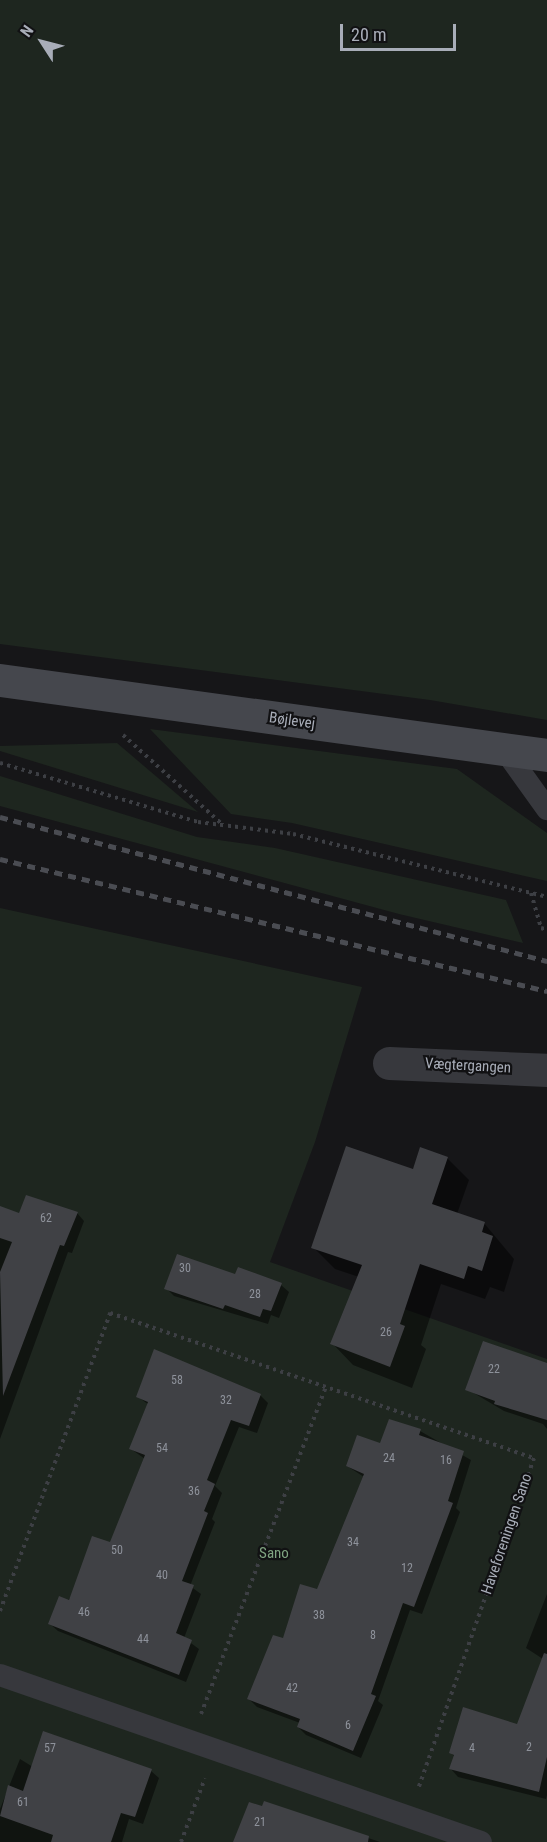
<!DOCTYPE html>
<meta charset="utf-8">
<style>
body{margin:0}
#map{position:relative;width:547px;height:1842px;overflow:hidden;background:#161618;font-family:"Roboto Condensed",sans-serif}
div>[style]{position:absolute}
.green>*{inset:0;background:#1e261f}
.shadow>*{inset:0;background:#0007}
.building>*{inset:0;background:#404145}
.path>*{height:4px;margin-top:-2px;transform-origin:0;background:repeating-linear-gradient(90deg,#3d3f44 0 3px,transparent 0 7.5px)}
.lane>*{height:22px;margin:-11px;padding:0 11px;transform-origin:11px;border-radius:11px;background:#37383d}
.street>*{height:33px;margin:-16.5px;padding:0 16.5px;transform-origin:16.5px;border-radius:16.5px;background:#37383d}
.secondary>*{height:33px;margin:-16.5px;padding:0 16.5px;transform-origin:16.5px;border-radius:16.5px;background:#45474d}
.rail>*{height:4.5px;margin-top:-2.25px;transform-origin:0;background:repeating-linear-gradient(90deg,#4a4c52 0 8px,transparent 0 14px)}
span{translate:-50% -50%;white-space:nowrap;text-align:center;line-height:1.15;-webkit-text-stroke:4.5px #111113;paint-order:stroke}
.number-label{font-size:12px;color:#8e929b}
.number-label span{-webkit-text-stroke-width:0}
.street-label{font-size:15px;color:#a8adb8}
.park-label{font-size:15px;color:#7fa381}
.north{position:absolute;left:12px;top:12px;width:60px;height:60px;-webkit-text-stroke:4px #111113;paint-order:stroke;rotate:306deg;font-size:16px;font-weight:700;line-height:24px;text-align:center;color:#a8adb8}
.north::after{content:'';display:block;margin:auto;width:21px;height:27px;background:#a8adb8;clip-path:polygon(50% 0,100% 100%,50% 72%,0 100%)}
.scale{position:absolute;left:340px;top:24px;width:116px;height:27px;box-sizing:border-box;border:3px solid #a8adb8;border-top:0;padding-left:8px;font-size:18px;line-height:21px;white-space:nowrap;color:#a8adb8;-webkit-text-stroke:4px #111113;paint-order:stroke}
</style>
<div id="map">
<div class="green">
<i style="clip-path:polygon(0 0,547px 0,547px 720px,430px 700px,0 644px)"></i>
<i style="clip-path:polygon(150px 729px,457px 769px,547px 833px,547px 881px,292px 823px,231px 814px)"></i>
<i style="clip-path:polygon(117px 743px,198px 812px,0 751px,0 746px)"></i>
<i style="clip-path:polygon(0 776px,197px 837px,275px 848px,506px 900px,523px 943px,399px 914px,0 806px)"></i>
<i style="clip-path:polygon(0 908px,362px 987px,315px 1142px,270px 1262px,547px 1359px,547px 1842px,0 1842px)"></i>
</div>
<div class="shadow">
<i style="clip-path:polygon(447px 1158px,469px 1180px,457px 1214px,484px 1223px,514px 1259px,504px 1292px,490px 1287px,485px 1299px,441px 1284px,421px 1345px,426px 1349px,412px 1388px,353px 1365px,332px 1343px,359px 1277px,335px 1269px,313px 1247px,414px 1171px)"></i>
<i style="clip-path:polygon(0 1208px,20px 1215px,77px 1213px,84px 1221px,72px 1253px,68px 1252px,0 1439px)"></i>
<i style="clip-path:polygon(236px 1276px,281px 1285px,289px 1292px,279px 1318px,271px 1315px,268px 1324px,174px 1296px,166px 1288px)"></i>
<i style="clip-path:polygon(547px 1364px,547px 1429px,543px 1424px,504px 1411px,467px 1389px)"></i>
<i style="clip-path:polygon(260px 1395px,268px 1403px,257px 1433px,239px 1427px,215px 1486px,222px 1493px,212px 1519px,215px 1522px,190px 1586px,201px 1594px,184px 1638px,199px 1649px,186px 1682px,58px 1631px,50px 1624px,111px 1544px,145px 1459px,131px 1449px,149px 1405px,137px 1396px)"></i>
<i style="clip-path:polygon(420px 1431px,471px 1460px,456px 1508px,460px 1512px,422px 1614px,410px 1610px,378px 1701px,383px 1705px,361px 1758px,306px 1735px,298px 1727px,300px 1723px,257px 1707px,249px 1699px,317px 1591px,364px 1477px,347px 1466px,381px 1445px)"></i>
<i style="clip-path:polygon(547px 1594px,547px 1795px,546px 1799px,458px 1777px,451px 1769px,455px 1757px,451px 1753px,518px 1726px,543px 1659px,526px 1648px)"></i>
<i style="clip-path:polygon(44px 1733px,151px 1771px,159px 1778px,143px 1824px,129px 1819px,122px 1842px,0 1842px,0 1809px,20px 1759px,33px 1767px)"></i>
<i style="clip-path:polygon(265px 1803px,380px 1842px,381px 1842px,243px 1842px)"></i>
</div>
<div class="building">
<i style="clip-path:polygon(346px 1146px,413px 1169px,420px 1147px,448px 1157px,432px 1204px,485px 1222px,482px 1232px,493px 1236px,482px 1271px,468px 1266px,464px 1279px,420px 1264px,400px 1324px,405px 1326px,390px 1367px,330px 1344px,362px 1265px,311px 1248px)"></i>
<i style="clip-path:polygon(26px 1195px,78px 1212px,64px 1246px,60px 1245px,3px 1396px,0 1272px,12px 1242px,0 1238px,0 1206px,19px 1213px)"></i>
<i style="clip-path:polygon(177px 1254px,235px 1274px,238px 1267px,282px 1283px,271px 1311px,263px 1309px,260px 1317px,225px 1305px,223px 1309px,164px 1289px)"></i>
<i style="clip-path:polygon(483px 1341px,547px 1363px,547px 1420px,494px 1404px,495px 1401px,465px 1390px)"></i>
<i style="clip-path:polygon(154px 1349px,261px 1394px,249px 1426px,231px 1420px,207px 1480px,215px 1484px,204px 1511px,208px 1513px,182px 1581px,194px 1585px,176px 1633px,192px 1640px,179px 1675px,48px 1624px,59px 1596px,69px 1600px,92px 1536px,110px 1542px,145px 1455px,129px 1449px,148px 1402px,136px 1397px)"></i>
<i style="clip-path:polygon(389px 1419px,421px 1429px,419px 1435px,464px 1451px,448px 1501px,453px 1503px,414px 1607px,403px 1603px,371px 1694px,376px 1696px,353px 1751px,297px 1727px,300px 1719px,247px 1699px,273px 1635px,283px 1638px,300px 1584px,317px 1589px,364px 1474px,346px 1466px,357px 1435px,380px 1443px)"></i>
<i style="clip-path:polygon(544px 1653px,547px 1654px,547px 1757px,539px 1792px,449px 1769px,454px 1755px,449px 1753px,463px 1707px,517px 1724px)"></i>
<i style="clip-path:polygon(43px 1731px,152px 1769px,135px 1817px,121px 1813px,111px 1842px,51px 1842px,53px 1835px,0 1816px,8px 1785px,23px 1791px)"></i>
<i style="clip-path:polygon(264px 1801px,369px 1836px,368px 1842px,233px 1842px,249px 1802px,262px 1806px)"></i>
</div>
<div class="path">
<i style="left:123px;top:735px;width:133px;rotate:42deg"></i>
<i style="left:0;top:763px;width:207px;rotate:16.6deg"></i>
<i style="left:198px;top:822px;width:96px;rotate:7.2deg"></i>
<i style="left:293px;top:834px;width:262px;rotate:13.9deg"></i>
<i style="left:531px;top:893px;width:36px;rotate:74deg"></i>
<i style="left:541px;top:928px;width:6px;rotate:18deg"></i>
<i style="left:0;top:1611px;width:318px;rotate:-69.7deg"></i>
<i style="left:110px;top:1313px;width:448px;rotate:18.9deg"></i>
<i style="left:534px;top:1458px;width:351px;rotate:109.3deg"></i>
<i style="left:201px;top:1714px;width:350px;rotate:-69.1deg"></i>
<i style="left:181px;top:1842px;width:68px;rotate:-69.4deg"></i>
</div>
<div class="lane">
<i style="left:504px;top:749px;width:74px;rotate:54.4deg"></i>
<i style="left:0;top:1675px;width:509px;rotate:19.15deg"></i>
</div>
<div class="street">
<i style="left:389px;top:1063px;width:158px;rotate:2.5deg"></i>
</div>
<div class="secondary">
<i style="left:0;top:680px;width:552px;rotate:7.81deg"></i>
</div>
<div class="rail">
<i style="left:0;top:817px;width:566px;rotate:14.75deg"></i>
<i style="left:0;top:859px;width:563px;rotate:13.57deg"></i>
</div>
<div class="number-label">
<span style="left:46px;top:1219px">62</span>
<span style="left:185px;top:1269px">30</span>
<span style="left:255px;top:1295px">28</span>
<span style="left:386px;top:1333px">26</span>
<span style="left:494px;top:1370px">22</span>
<span style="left:177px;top:1381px">58</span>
<span style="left:226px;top:1401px">32</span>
<span style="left:162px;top:1449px">54</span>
<span style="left:389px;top:1459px">24</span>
<span style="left:446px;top:1461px">16</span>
<span style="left:194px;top:1492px">36</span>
<span style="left:353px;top:1543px">34</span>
<span style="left:117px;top:1551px">50</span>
<span style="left:407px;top:1569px">12</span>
<span style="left:162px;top:1576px">40</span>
<span style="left:84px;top:1613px">46</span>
<span style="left:319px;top:1616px">38</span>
<span style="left:373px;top:1636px">8</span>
<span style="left:143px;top:1640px">44</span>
<span style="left:292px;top:1689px">42</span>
<span style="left:348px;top:1726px">6</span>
<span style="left:529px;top:1748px">2</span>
<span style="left:50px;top:1749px">57</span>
<span style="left:472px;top:1749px">4</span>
<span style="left:23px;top:1803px">61</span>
<span style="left:260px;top:1823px">21</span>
</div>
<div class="street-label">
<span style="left:292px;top:721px;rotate:8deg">Bøjlevej</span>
<span style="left:468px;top:1066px;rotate:3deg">Vægtergangen</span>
<span style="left:507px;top:1534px;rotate:-71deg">Haveforeningen Sano</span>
</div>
<div class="park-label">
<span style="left:274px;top:1554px">Sano</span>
</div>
<div class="north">N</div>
<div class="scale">20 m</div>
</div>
